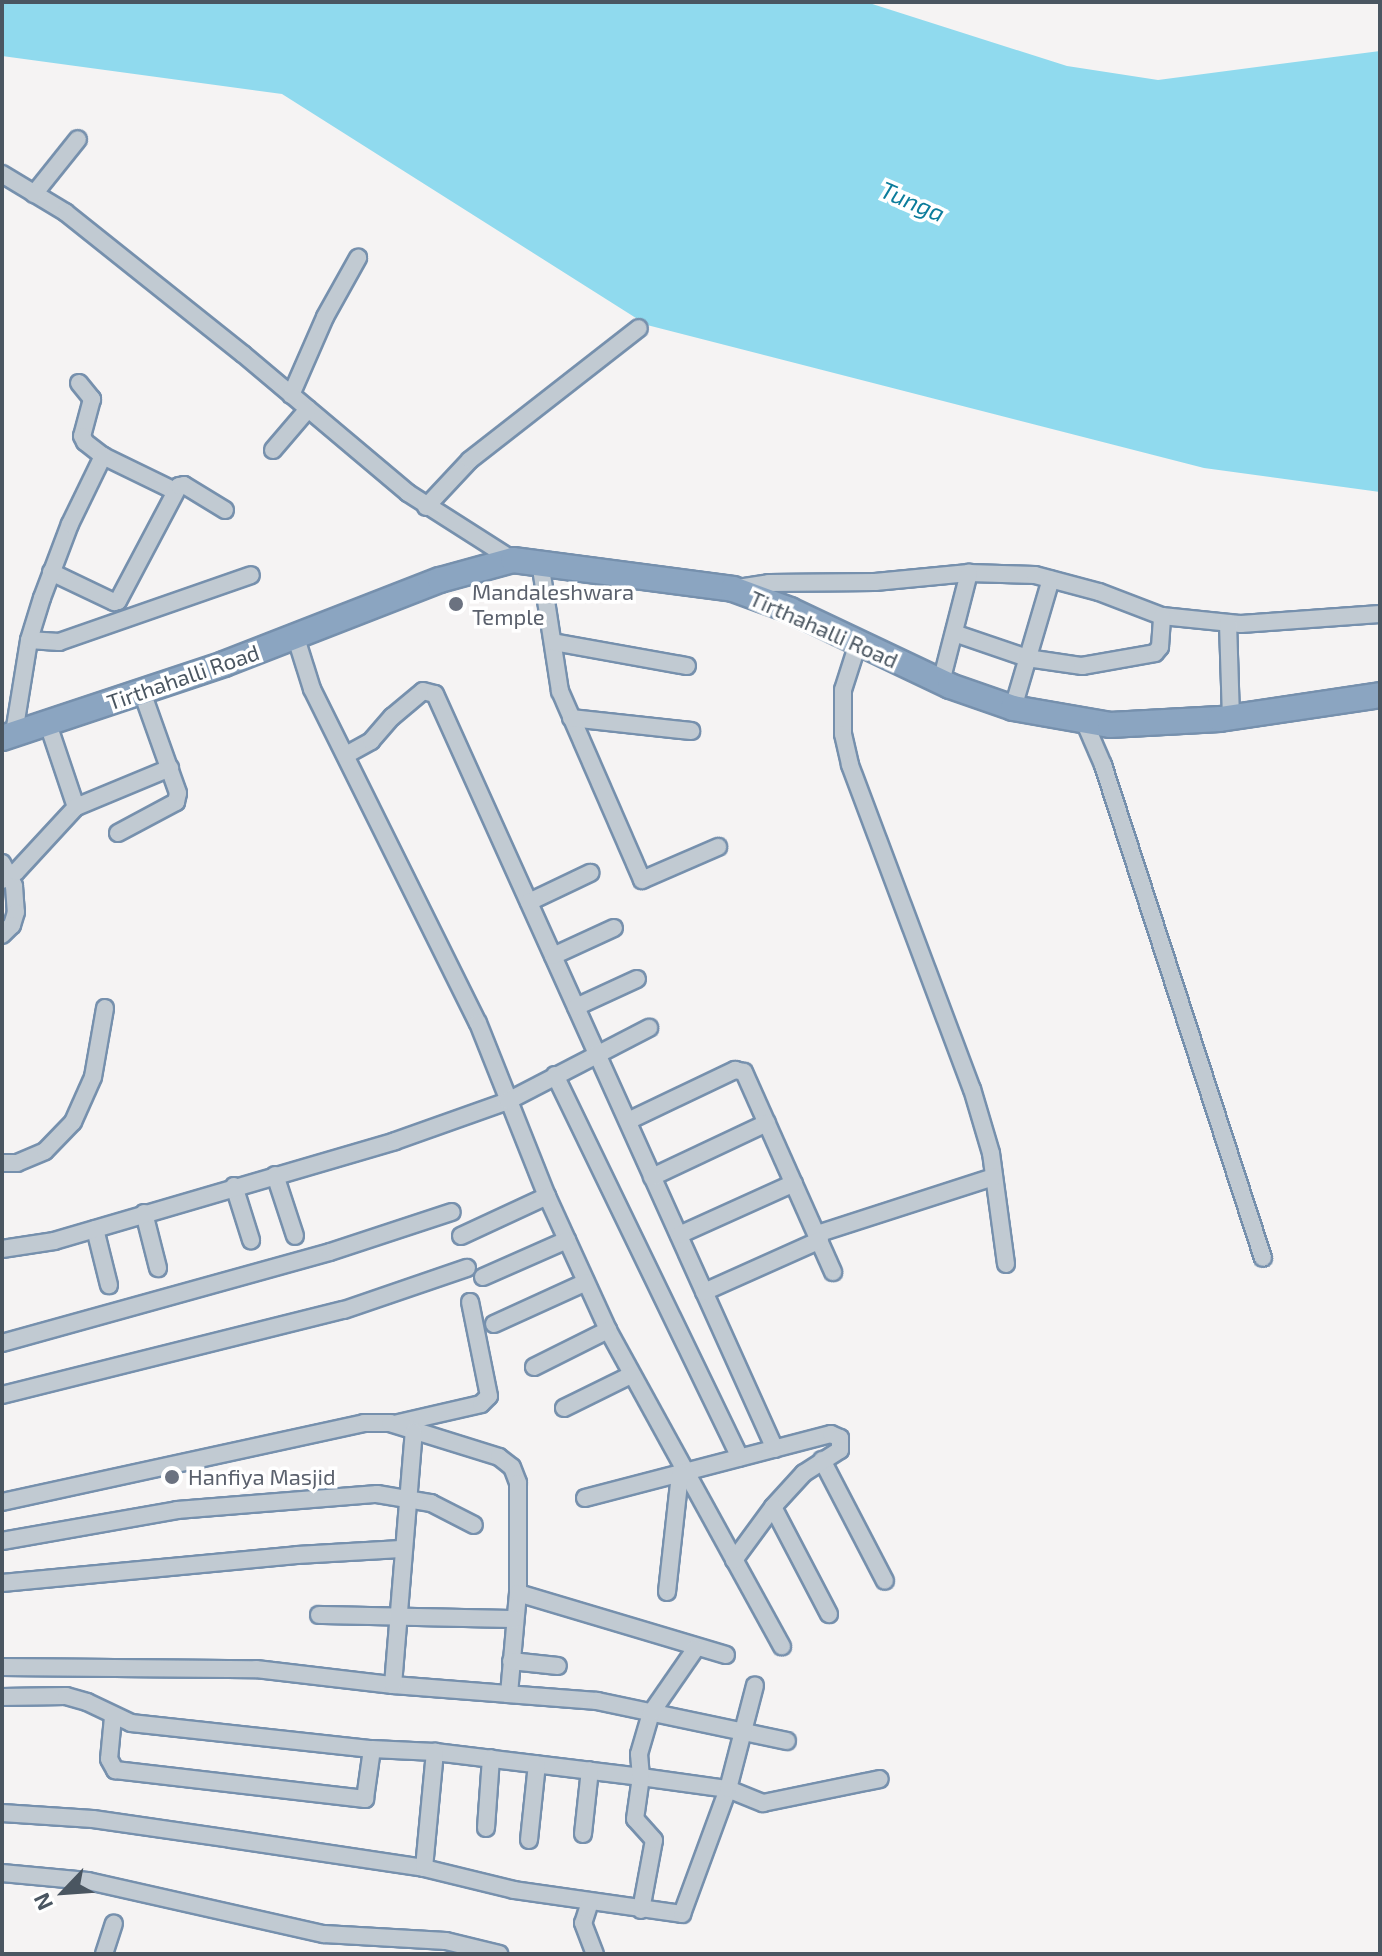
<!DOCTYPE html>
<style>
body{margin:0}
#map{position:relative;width:1382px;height:1956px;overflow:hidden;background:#f5f3f3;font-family:"Exo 2",sans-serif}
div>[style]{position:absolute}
.water>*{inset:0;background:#90daee}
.roads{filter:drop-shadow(2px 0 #7690ad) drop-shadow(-2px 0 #7690ad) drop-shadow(0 2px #7690ad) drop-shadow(0 -2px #7690ad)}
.minor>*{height:16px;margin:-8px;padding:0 8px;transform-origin:8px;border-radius:8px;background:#c1cad2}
.highway>*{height:24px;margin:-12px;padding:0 12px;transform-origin:12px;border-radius:12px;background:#8ba5c1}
.dots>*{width:22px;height:22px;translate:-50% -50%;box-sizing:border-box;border:4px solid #fff;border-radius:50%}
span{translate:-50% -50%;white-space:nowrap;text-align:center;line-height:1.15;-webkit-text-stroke:7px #fff;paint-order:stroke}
.worship-label{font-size:22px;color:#5b616d}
.left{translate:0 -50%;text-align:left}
.street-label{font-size:22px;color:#4a5661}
.water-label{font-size:24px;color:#0c7c9b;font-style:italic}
.frame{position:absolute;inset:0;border:4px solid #4a5661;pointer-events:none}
.north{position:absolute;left:24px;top:1852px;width:80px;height:80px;-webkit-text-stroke:6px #fff;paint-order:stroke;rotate:245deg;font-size:22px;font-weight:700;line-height:32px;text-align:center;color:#4a5661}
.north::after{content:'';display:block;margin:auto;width:28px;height:36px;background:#4a5661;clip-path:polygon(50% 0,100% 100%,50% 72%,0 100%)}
</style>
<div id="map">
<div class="water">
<i style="clip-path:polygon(2px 2px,866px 2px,1067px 66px,1158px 80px,1380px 51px,1380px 492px,1204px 468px,647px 325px,282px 94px,2px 56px)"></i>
</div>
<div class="roads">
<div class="minor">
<i style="left:2px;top:174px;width:74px;rotate:31.1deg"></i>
<i style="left:65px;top:212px;width:228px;rotate:38.6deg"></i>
<i style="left:243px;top:354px;width:216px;rotate:40.1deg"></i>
<i style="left:408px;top:493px;width:125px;rotate:32.5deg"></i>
<i style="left:34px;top:194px;width:70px;rotate:-51.3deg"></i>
<i style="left:79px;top:383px;width:21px;rotate:51deg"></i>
<i style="left:92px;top:399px;width:38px;rotate:105deg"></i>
<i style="left:82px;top:436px;width:7px;rotate:63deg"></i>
<i style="left:85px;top:442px;width:23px;rotate:38deg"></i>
<i style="left:103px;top:456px;width:80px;rotate:25.9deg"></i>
<i style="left:291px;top:395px;width:85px;rotate:-66.4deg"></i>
<i style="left:325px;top:317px;width:68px;rotate:-60.8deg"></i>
<i style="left:273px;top:450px;width:54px;rotate:-49.5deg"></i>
<i style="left:426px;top:507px;width:64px;rotate:-46.9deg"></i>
<i style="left:470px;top:460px;width:214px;rotate:-38deg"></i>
<i style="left:540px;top:562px;width:131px;rotate:81.2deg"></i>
<i style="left:560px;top:691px;width:206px;rotate:66.5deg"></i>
<i style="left:642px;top:880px;width:83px;rotate:-23.5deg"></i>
<i style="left:51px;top:572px;width:70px;rotate:25.5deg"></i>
<i style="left:114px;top:602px;width:4px;rotate:-14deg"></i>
<i style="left:118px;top:601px;width:130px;rotate:-62.1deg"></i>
<i style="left:179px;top:486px;width:5px;rotate:-11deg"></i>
<i style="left:184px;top:485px;width:48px;rotate:31.4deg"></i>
<i style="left:738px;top:588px;width:31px;rotate:-9deg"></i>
<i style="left:769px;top:583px;width:106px;rotate:-0.5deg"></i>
<i style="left:875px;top:582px;width:94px;rotate:-5.5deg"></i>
<i style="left:969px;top:573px;width:66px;rotate:1.7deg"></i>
<i style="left:1035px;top:575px;width:66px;rotate:14.9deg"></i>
<i style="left:1099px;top:592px;width:67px;rotate:20.9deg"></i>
<i style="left:1162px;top:616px;width:79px;rotate:5.8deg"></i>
<i style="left:1241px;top:624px;width:139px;rotate:-4.1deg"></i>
<i style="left:1228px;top:623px;width:94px;rotate:88.2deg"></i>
<i style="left:954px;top:633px;width:77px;rotate:18.9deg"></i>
<i style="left:1027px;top:658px;width:56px;rotate:8.3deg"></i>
<i style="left:1082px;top:666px;width:74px;rotate:-10.1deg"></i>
<i style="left:1155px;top:653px;width:8px;rotate:-50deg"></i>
<i style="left:1160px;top:647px;width:31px;rotate:-86deg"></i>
<i style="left:296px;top:638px;width:53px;rotate:72.6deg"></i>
<i style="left:312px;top:689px;width:373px;rotate:63.6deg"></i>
<i style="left:478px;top:1023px;width:186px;rotate:68.3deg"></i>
<i style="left:547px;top:1196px;width:147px;rotate:65.5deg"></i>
<i style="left:608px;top:1330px;width:361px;rotate:61.2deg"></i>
<i style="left:29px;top:640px;width:30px;rotate:4deg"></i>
<i style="left:59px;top:642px;width:203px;rotate:-19.2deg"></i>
<i style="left:553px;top:642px;width:136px;rotate:10.2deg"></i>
<i style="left:858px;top:643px;width:49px;rotate:107.7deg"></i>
<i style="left:843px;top:690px;width:44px;rotate:90deg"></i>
<i style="left:843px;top:734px;width:32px;rotate:77deg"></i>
<i style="left:850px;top:765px;width:346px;rotate:69.4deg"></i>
<i style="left:972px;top:1089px;width:67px;rotate:73.5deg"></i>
<i style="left:991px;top:1153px;width:112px;rotate:82.3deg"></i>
<i style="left:941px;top:682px;width:113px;rotate:-75.6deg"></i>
<i style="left:1013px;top:708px;width:134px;rotate:-73.6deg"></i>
<i style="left:571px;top:718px;width:121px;rotate:6.2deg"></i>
<i style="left:1084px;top:721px;width:48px;rotate:66.6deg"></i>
<i style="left:1103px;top:765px;width:518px;rotate:72.02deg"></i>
<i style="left:48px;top:724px;width:88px;rotate:71.4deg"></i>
<i style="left:14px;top:733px;width:94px;rotate:-80.8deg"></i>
<i style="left:29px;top:640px;width:44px;rotate:-72.8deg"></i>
<i style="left:42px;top:598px;width:79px;rotate:-69.3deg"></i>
<i style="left:70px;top:524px;width:76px;rotate:-64.1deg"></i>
<i style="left:346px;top:755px;width:29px;rotate:-29deg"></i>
<i style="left:371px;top:741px;width:32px;rotate:-49deg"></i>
<i style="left:392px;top:717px;width:40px;rotate:-40deg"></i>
<i style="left:423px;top:691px;width:12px;rotate:14deg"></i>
<i style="left:435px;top:694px;width:828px;rotate:65.76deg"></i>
<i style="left:118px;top:833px;width:66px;rotate:-28.1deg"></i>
<i style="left:176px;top:802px;width:9px;rotate:-77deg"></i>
<i style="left:178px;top:793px;width:107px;rotate:-109.6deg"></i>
<i style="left:2px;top:863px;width:26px;rotate:62deg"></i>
<i style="left:14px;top:886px;width:26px;rotate:86deg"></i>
<i style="left:16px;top:912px;width:14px;rotate:107deg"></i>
<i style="left:12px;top:925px;width:14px;rotate:135deg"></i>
<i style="left:2px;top:880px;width:16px;rotate:-30deg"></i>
<i style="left:16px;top:872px;width:88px;rotate:-47.3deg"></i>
<i style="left:76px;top:807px;width:102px;rotate:-22.5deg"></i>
<i style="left:529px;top:902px;width:68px;rotate:-25.4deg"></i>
<i style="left:553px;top:956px;width:67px;rotate:-24.7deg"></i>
<i style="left:576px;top:1007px;width:67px;rotate:-24.7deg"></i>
<i style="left:555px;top:1075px;width:425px;rotate:64.2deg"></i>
<i style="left:628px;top:1121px;width:119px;rotate:-25.5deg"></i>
<i style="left:735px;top:1070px;width:9px;rotate:13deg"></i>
<i style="left:744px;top:1072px;width:219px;rotate:66deg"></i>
<i style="left:2px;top:1163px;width:15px"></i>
<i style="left:17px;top:1163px;width:30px;rotate:-23deg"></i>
<i style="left:45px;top:1151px;width:40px;rotate:-46deg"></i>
<i style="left:73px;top:1122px;width:49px;rotate:-66deg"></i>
<i style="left:93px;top:1077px;width:70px;rotate:-80.1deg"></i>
<i style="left:275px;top:1175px;width:64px;rotate:71.8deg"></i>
<i style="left:652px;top:1177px;width:127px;rotate:-25.2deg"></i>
<i style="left:234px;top:1186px;width:57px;rotate:72.5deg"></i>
<i style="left:144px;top:1213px;width:57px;rotate:75.7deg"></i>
<i style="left:95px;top:1229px;width:58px;rotate:76deg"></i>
<i style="left:817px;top:1234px;width:186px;rotate:-17.9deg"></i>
<i style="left:679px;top:1235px;width:126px;rotate:-24.3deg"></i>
<i style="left:461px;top:1236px;width:95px;rotate:-24.9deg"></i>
<i style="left:2px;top:1249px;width:53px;rotate:-8.7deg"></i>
<i style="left:54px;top:1241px;width:355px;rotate:-16.3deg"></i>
<i style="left:395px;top:1141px;width:120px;rotate:-19.5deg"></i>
<i style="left:508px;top:1101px;width:159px;rotate:-27.4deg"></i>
<i style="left:483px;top:1277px;width:92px;rotate:-23.8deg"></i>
<i style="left:704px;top:1292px;width:127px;rotate:-24.1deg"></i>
<i style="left:494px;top:1324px;width:101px;rotate:-24.5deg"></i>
<i style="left:2px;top:1343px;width:340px;rotate:-15.5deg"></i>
<i style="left:330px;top:1252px;width:128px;rotate:-18.2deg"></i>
<i style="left:534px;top:1367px;width:83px;rotate:-26.6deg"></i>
<i style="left:2px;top:1395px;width:352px;rotate:-14deg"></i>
<i style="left:344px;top:1310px;width:130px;rotate:-18.9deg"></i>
<i style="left:564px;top:1408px;width:75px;rotate:-26.2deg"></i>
<i style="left:394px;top:1424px;width:89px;rotate:-12.9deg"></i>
<i style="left:481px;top:1404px;width:11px;rotate:-45deg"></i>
<i style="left:489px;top:1396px;width:96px;rotate:-101.4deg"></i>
<i style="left:822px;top:1460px;width:136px;rotate:62.5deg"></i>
<i style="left:585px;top:1498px;width:254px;rotate:-14.6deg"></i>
<i style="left:831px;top:1434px;width:10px;rotate:24deg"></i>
<i style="left:840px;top:1438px;width:12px;rotate:90deg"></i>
<i style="left:840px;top:1450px;width:43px;rotate:147.4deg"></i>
<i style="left:804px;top:1473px;width:46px;rotate:132.4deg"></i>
<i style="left:773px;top:1507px;width:66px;rotate:126.3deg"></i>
<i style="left:2px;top:1502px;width:371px;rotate:-12.3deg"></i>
<i style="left:364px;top:1423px;width:26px"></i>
<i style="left:390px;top:1423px;width:114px;rotate:17.3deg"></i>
<i style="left:499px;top:1457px;width:16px;rotate:38deg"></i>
<i style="left:512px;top:1467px;width:17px;rotate:69deg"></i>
<i style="left:518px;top:1483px;width:110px;rotate:90deg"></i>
<i style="left:518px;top:1593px;width:101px;rotate:95.1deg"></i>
<i style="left:773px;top:1507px;width:121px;rotate:62.4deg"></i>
<i style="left:2px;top:1541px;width:178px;rotate:-10deg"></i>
<i style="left:177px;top:1510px;width:201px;rotate:-4.6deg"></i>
<i style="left:377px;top:1494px;width:55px;rotate:9.5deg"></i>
<i style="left:431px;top:1503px;width:48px;rotate:27.1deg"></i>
<i style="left:2px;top:1583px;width:296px;rotate:-5.4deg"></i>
<i style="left:297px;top:1555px;width:104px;rotate:-3.3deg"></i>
<i style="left:667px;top:1592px;width:119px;rotate:-83.7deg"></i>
<i style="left:518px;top:1593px;width:217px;rotate:16.6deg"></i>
<i style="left:319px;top:1615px;width:196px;rotate:1.2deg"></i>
<i style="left:511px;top:1661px;width:47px;rotate:6.1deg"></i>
<i style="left:2px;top:1667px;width:254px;rotate:0.5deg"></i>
<i style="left:256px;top:1669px;width:138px;rotate:6.7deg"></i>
<i style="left:393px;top:1685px;width:205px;rotate:4.5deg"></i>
<i style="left:597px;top:1701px;width:194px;rotate:11.9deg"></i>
<i style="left:393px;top:1685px;width:254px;rotate:-85.3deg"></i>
<i style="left:2px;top:1697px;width:64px;rotate:-0.9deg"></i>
<i style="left:66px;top:1696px;width:22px;rotate:16deg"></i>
<i style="left:87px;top:1702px;width:49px;rotate:25.5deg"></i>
<i style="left:131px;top:1723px;width:242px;rotate:6.2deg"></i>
<i style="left:372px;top:1749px;width:63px;rotate:2.7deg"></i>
<i style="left:435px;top:1752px;width:208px;rotate:6.9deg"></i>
<i style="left:641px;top:1777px;width:88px;rotate:7.9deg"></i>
<i style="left:728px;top:1789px;width:38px;rotate:22deg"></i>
<i style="left:763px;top:1803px;width:119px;rotate:-11.6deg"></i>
<i style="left:113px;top:1717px;width:42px;rotate:95.4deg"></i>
<i style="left:109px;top:1759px;width:13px;rotate:61deg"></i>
<i style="left:115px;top:1770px;width:252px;rotate:6.6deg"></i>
<i style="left:365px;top:1799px;width:50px;rotate:-82deg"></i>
<i style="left:2px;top:1813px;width:91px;rotate:3.8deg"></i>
<i style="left:93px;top:1819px;width:139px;rotate:8.2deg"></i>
<i style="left:231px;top:1839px;width:195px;rotate:8.5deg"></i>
<i style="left:424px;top:1868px;width:93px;rotate:13.7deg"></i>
<i style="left:514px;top:1890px;width:170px;rotate:8.1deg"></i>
<i style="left:682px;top:1914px;width:133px;rotate:-69.8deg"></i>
<i style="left:728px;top:1789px;width:107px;rotate:-75.4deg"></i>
<i style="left:486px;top:1828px;width:70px;rotate:-85.9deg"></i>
<i style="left:583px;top:1834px;width:64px;rotate:-83.8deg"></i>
<i style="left:529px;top:1840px;width:76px;rotate:-84deg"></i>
<i style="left:424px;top:1868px;width:117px;rotate:-84.6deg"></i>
<i style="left:2px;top:1873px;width:86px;rotate:5.3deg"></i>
<i style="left:88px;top:1881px;width:242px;rotate:12.7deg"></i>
<i style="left:324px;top:1934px;width:122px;rotate:3.3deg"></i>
<i style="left:446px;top:1941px;width:55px;rotate:13.8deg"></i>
<i style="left:590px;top:1902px;width:22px;rotate:108deg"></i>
<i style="left:583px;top:1923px;width:33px;rotate:69deg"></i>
<i style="left:641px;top:1910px;width:71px;rotate:-79.5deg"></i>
<i style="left:654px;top:1840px;width:28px;rotate:-132deg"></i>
<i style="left:635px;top:1819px;width:42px;rotate:-81.9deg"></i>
<i style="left:641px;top:1777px;width:23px;rotate:-95deg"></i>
<i style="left:639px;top:1754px;width:43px;rotate:-73.7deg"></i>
<i style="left:651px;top:1713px;width:79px;rotate:-55.3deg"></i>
<i style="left:104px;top:1954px;width:32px;rotate:-72deg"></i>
</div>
<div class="highway">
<i style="left:2px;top:738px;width:234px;rotate:-18.4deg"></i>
<i style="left:224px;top:664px;width:232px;rotate:-21.3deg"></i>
<i style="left:440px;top:580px;width:76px;rotate:-15.3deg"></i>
<i style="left:513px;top:560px;width:222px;rotate:7.5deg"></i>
<i style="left:733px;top:589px;width:61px;rotate:20.2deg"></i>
<i style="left:790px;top:610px;width:177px;rotate:25.4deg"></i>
<i style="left:950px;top:686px;width:67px;rotate:19.2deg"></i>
<i style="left:1013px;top:708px;width:98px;rotate:9.9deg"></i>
<i style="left:1110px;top:725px;width:110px;rotate:-3.1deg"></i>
<i style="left:1220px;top:719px;width:162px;rotate:-8.5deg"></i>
</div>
</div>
<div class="dots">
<i style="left:456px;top:604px;background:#6b7280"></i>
<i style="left:172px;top:1477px;background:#6b7280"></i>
</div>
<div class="worship-label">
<span class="left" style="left:472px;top:604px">Mandaleshwara<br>Temple</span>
<span class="left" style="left:188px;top:1477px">Hanfiya Masjid</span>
</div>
<div class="street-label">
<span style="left:824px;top:629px;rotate:24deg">Tirthahalli Road</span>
<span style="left:183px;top:677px;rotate:-19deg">Tirthahalli Road</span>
</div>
<div class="water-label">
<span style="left:913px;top:201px;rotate:23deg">Tunga</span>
</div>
<div class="frame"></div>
<div class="north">N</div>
</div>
